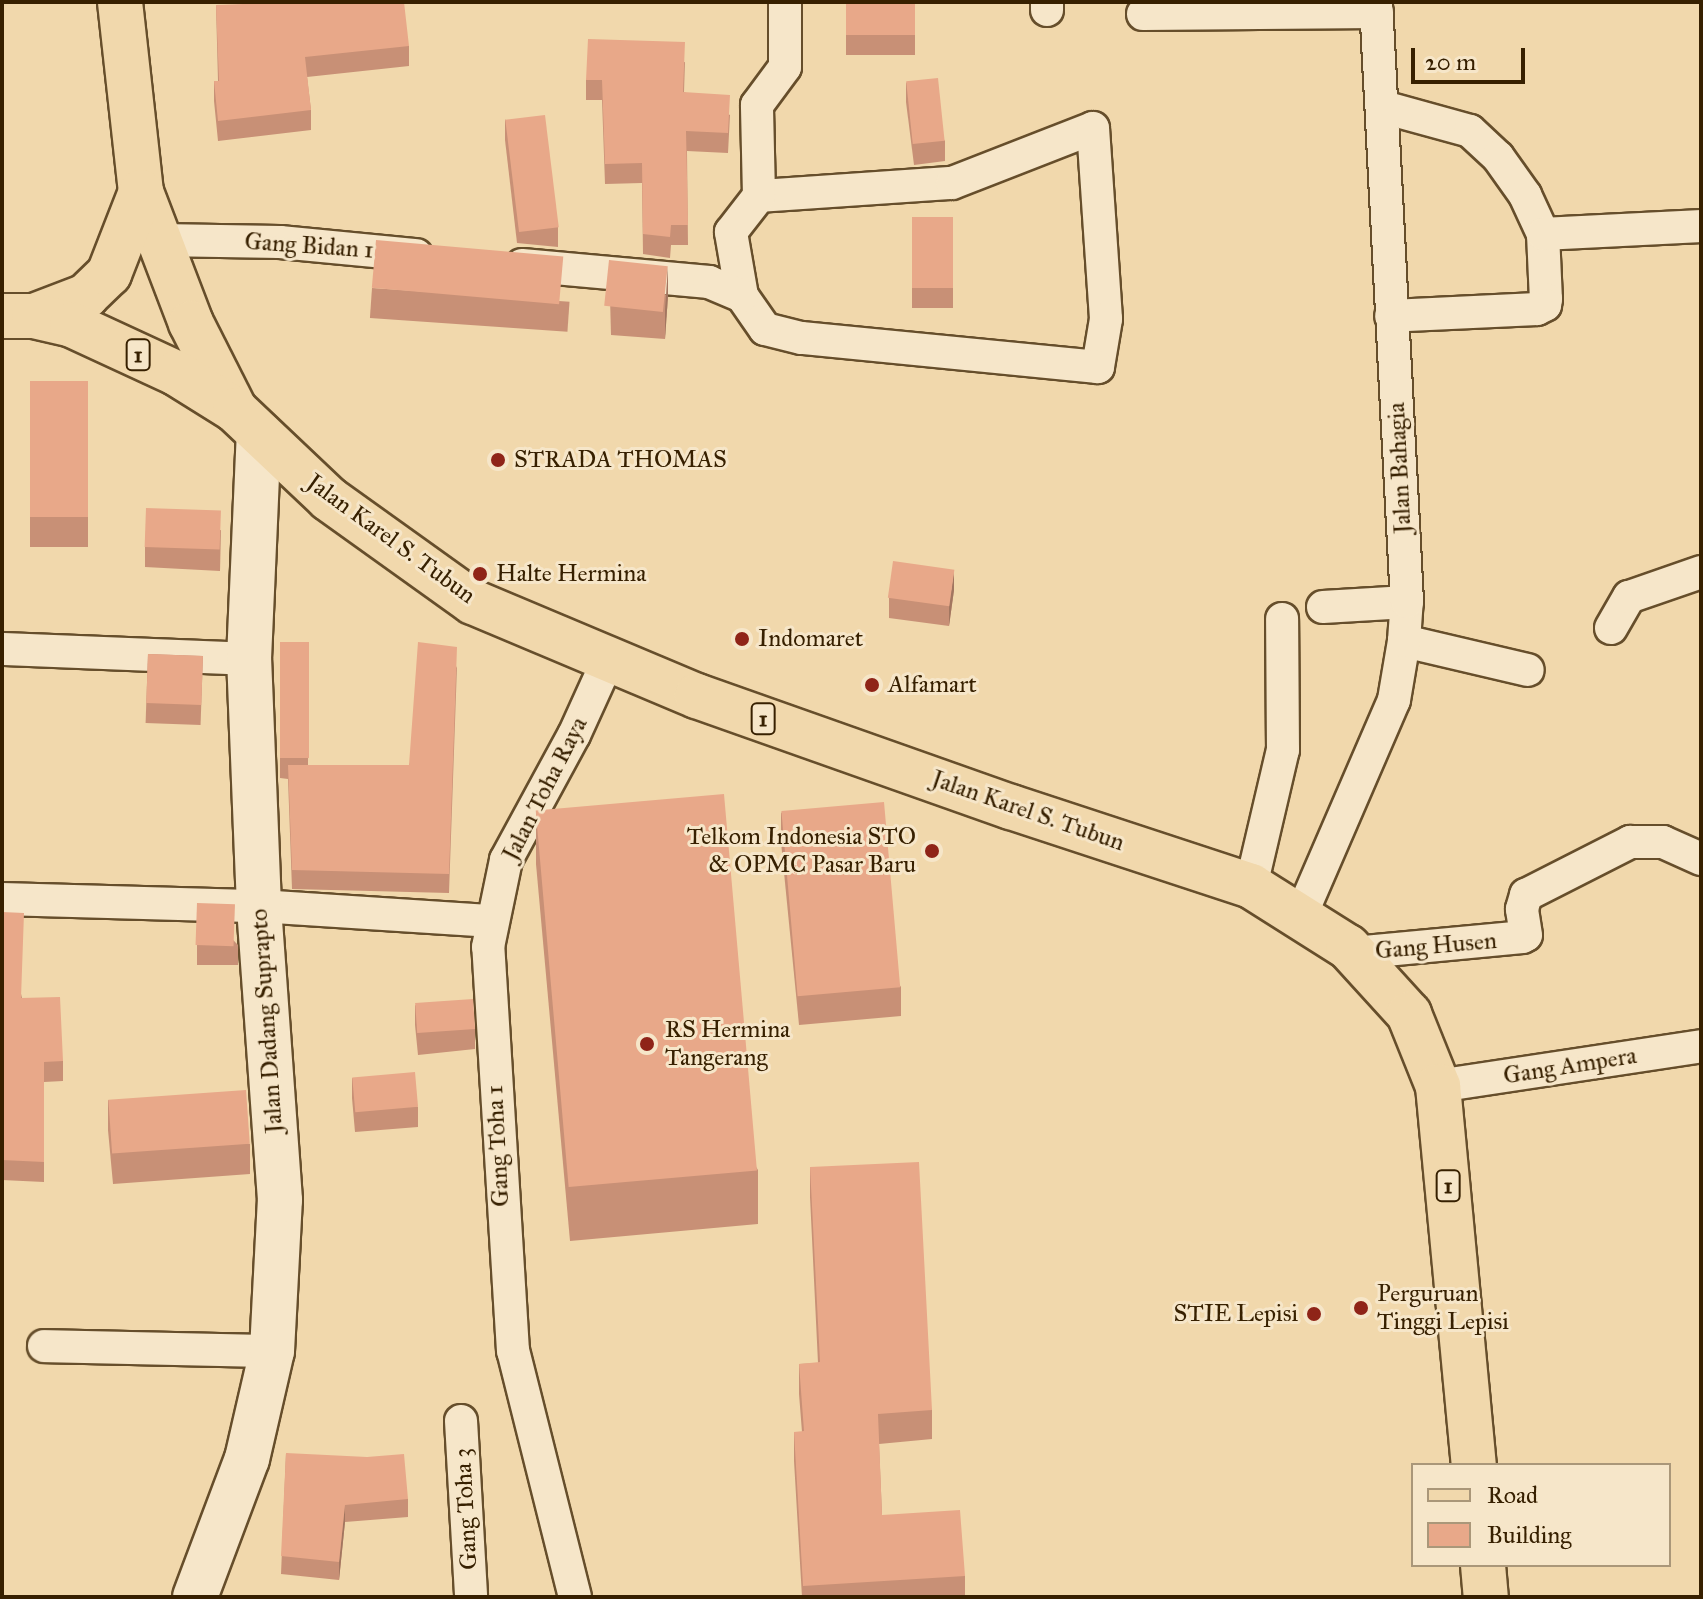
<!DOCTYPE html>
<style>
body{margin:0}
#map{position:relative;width:1703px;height:1599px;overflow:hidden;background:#f1d8ac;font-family:"IM FELL Great Primer",serif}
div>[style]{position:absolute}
.roads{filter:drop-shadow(2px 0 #664e2b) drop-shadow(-2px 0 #664e2b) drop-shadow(0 2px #664e2b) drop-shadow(0 -2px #664e2b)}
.street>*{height:32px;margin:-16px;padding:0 16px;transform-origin:16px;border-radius:16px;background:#f6e6c9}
.secondary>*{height:44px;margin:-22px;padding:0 22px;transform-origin:22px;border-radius:22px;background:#f6e6c9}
.primary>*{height:44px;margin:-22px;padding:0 22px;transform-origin:22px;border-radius:22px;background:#f1d8ac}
.highway>*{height:44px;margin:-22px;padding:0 22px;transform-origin:22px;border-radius:22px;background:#f1d8ac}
.wall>*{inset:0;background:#c89076;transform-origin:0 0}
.shaded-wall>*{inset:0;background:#a27660}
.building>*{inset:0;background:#e8a889;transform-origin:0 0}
.dots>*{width:22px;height:22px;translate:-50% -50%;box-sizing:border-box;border:4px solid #f6e6c9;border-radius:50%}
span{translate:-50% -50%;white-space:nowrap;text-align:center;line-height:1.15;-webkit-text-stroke:6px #f6e6c9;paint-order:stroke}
.shield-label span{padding:2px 6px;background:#f6e6c9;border:2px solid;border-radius:6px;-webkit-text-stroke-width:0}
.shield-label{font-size:22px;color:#372000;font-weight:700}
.street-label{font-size:24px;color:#372000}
.poi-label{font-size:24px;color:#372000}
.left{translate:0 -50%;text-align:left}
.right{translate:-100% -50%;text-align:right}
.frame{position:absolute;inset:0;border:4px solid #372000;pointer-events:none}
.legend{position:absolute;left:1411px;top:1463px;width:260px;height:104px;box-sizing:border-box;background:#f6e6c9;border:2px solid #aa9779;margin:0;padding:10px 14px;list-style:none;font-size:24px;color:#372000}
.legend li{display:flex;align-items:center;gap:16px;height:40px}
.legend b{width:40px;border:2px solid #aa9779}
.scale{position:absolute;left:1411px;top:48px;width:114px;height:36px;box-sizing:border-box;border:4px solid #372000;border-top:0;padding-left:10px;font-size:24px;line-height:28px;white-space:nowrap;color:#372000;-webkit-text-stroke:6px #f6e6c9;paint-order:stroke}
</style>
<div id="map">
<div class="roads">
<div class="street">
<i style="left:1047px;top:2px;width:8px;rotate:90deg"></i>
<i style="left:1143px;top:14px;width:234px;rotate:-0.5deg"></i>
<i style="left:1383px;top:107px;width:90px;rotate:15.4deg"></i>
<i style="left:1470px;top:131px;width:38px;rotate:43deg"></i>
<i style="left:1498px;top:157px;width:47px;rotate:54.6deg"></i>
<i style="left:1525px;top:195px;width:43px;rotate:65.2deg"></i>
<i style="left:1543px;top:234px;width:65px;rotate:87.4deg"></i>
<i style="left:1546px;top:299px;width:6px;rotate:99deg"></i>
<i style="left:1545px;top:305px;width:9px;rotate:153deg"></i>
<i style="left:1537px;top:309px;width:146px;rotate:177.3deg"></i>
<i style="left:759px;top:196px;width:193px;rotate:-3.9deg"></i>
<i style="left:952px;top:183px;width:151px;rotate:-21.3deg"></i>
<i style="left:1093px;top:128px;width:191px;rotate:86.1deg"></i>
<i style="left:1106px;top:319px;width:49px;rotate:99.5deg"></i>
<i style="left:1098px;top:367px;width:298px;rotate:-174.4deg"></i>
<i style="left:801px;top:338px;width:37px;rotate:-166deg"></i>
<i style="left:765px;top:329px;width:40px;rotate:-124.9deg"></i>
<i style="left:742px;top:296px;width:65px;rotate:-99.8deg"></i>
<i style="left:731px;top:232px;width:46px;rotate:-52.1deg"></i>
<i style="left:759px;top:196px;width:91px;rotate:-91.3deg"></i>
<i style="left:757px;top:105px;width:47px;rotate:-53.6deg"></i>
<i style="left:785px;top:67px;width:65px;rotate:-90deg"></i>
<i style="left:1543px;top:234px;width:158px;rotate:-2.9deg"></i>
<i style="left:160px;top:240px;width:120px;rotate:1deg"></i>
<i style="left:280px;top:242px;width:137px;rotate:5.5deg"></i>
<i style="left:522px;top:265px;width:188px;rotate:5.2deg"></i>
<i style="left:709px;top:282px;width:36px;rotate:23deg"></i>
<i style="left:1323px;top:607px;width:84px;rotate:-3.4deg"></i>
<i style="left:1611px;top:628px;width:36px;rotate:-60deg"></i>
<i style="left:1629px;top:597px;width:76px;rotate:-19.1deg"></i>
<i style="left:1404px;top:641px;width:127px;rotate:13.2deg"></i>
<i style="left:2px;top:649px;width:247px;rotate:2.3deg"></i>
<i style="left:1251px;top:886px;width:140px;rotate:-76.8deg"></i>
<i style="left:1283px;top:750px;width:131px;rotate:-90.4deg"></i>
<i style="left:2px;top:899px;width:257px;rotate:1.6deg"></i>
<i style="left:259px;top:906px;width:234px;rotate:3.7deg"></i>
<i style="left:1301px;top:915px;width:234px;rotate:-66.6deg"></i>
<i style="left:1394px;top:700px;width:60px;rotate:-80.4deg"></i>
<i style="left:1404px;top:641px;width:39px;rotate:-86deg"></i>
<i style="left:1407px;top:602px;width:601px;rotate:-92.96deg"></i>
<i style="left:1354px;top:953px;width:169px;rotate:-5.4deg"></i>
<i style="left:1522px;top:937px;width:4px;rotate:-27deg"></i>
<i style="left:1526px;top:935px;width:26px;rotate:-99deg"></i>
<i style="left:1522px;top:909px;width:15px;rotate:-74deg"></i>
<i style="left:1526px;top:895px;width:117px;rotate:-27deg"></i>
<i style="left:1630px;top:842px;width:33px"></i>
<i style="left:1663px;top:842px;width:42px;rotate:24.1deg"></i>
<i style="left:1438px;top:1086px;width:266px;rotate:-8.6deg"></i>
<i style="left:44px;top:1346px;width:228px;rotate:1.3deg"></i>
<i style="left:461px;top:1421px;width:176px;rotate:86.7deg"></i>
<i style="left:575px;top:1597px;width:254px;rotate:-104.1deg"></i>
<i style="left:513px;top:1351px;width:405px;rotate:-93.5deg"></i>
<i style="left:488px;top:947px;width:89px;rotate:-78.3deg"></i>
<i style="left:506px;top:860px;width:142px;rotate:-61.5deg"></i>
<i style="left:574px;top:735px;width:82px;rotate:-65.6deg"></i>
</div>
<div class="secondary">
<i style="left:195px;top:1597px;width:147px;rotate:-69.4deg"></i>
<i style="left:247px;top:1459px;width:111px;rotate:-77deg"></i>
<i style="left:272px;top:1351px;width:151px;rotate:-87deg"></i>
<i style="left:280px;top:1200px;width:295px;rotate:-94.1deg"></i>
<i style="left:259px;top:906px;width:247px;rotate:-92.3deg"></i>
<i style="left:249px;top:659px;width:226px;rotate:-87.5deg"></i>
</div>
<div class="primary">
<i style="left:120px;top:2px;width:191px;rotate:83.7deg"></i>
<i style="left:141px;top:192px;width:140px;rotate:69.1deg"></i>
<i style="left:191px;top:323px;width:97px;rotate:63.2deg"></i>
<i style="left:34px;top:316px;width:56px;rotate:-21deg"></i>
<i style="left:86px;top:296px;width:32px;rotate:-44deg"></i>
<i style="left:109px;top:274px;width:88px;rotate:-68.7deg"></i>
</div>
<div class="highway">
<i style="left:2px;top:316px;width:32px"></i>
<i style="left:34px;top:316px;width:39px;rotate:13deg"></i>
<i style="left:72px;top:325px;width:115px;rotate:24.8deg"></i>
<i style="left:176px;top:373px;width:70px;rotate:32.1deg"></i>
<i style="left:235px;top:410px;width:129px;rotate:43.4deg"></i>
<i style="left:329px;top:499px;width:177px;rotate:35.6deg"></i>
<i style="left:473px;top:602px;width:243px;rotate:22.8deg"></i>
<i style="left:697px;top:696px;width:333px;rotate:19.5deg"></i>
<i style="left:1011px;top:807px;width:253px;rotate:18.2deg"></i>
<i style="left:1251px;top:886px;width:115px;rotate:32.2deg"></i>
<i style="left:1348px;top:947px;width:91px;rotate:47.7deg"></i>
<i style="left:1409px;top:1014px;width:78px;rotate:68.1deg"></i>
<i style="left:1438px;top:1086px;width:381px;rotate:84.6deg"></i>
<i style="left:1483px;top:1565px;width:32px;rotate:85deg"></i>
</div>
</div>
<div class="wall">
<i style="left:846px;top:2px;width:69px;height:53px"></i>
<i style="clip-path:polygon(216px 5px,409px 46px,409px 66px,307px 77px,311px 110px,311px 130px,218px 141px,214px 101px,214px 81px,218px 81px)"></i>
<i style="clip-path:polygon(685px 62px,684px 92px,730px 115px,728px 153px,687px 151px,688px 245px,671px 245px,670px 258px,643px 254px,642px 183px,605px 184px,602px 100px,586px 100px,586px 80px)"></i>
<i style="clip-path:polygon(906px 82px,945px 141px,945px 161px,914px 165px,906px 102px)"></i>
<i style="clip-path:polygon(505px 119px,558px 227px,558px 247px,517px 243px,505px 140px)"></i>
<i style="left:912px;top:217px;width:41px;height:91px"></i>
<i style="clip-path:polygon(609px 260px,668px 296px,665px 339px,611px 335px)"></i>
<i style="left:372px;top:288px;width:198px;height:30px;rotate:4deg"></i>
<i style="left:30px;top:381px;width:58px;height:166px"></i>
<i style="clip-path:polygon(221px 530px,220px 571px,145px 567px,145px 547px)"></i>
<i style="clip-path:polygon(954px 590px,949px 626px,889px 618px,889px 598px)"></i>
<i style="clip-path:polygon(280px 642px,309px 642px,308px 765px,409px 765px,457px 666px,449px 893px,292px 889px,288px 779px,280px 778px)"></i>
<i style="left:148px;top:654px;width:55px;height:69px;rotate:2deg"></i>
<i style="clip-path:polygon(536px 811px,758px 1170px,758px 1224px,570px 1241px,536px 864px)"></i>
<i style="clip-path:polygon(781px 812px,901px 987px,901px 1016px,799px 1025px,781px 842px)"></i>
<i style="clip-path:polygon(197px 903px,238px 945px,238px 965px,197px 965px)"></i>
<i style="clip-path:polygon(2px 912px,22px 998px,63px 1061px,63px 1081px,44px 1082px,44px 1182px,2px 1180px)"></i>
<i style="clip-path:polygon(415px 1005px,475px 1029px,475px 1049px,418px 1055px,415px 1025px)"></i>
<i style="clip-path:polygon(352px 1078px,418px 1107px,418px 1127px,355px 1132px,352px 1098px)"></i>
<i style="clip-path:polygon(108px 1100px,250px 1144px,250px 1174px,113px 1184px,108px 1130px)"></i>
<i style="clip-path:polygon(810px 1167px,932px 1410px,932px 1439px,879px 1444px,882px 1515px,965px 1576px,965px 1597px,802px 1597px,794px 1461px,794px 1432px,802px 1432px,799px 1394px,799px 1364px,818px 1363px,810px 1197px)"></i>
<i style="clip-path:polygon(286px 1453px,408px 1499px,408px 1517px,345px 1522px,339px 1580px,281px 1574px)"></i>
</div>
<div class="shaded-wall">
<i style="clip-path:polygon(668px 266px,668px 296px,665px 339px,665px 310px)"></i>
<i style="clip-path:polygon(954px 570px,954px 590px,949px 626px,949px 606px)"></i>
<i style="clip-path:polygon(345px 1505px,345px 1522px,339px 1580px,339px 1562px)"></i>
</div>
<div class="building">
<i style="clip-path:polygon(297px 2px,404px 2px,409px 46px,305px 57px,311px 110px,218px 121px,214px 81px,219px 81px,216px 5px)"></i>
<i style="left:846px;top:2px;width:69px;height:33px"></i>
<i style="clip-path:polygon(588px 39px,685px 42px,683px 92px,730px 95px,728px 133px,686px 131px,688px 225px,671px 225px,670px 237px,643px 234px,642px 163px,605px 164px,602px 80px,586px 80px)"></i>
<i style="left:938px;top:78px;width:63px;height:32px;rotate:84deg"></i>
<i style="left:545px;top:115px;width:113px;height:40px;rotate:83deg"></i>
<i style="left:912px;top:217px;width:41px;height:71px"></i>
<i style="left:376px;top:240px;width:188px;height:48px;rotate:5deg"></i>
<i style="left:609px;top:260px;width:59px;height:46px;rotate:6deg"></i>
<i style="left:30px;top:381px;width:58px;height:136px"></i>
<i style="left:146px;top:508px;width:75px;height:39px;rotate:2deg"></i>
<i style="left:893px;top:561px;width:62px;height:37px;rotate:8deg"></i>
<i style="left:280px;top:642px;width:29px;height:116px"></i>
<i style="clip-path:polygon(418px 642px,457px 647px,449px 874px,292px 870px,288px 765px,409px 765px)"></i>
<i style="left:148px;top:654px;width:55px;height:49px;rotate:2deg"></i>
<i style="left:724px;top:794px;width:378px;height:189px;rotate:85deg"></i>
<i style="left:884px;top:802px;width:186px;height:103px;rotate:85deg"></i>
<i style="left:197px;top:903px;width:38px;height:42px;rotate:2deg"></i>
<i style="clip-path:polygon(2px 912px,24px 913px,21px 998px,60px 997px,63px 1061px,44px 1062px,44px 1162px,2px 1160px)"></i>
<i style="left:473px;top:999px;width:30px;height:58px;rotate:86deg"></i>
<i style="left:415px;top:1072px;width:35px;height:63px;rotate:85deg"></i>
<i style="left:246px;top:1090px;width:54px;height:138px;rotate:86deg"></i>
<i style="clip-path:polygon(919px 1162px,932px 1410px,878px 1414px,882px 1515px,960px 1510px,965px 1576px,803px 1586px,794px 1432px,804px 1431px,799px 1364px,820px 1362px,810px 1167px)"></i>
<i style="clip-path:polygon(286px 1453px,367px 1457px,404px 1454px,408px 1499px,345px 1505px,339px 1562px,281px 1556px)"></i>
</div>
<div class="dots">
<i style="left:498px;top:460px;background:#8f2418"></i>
<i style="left:480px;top:574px;background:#8f2418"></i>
<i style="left:742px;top:639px;background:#8f2418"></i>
<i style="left:872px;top:685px;background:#8f2418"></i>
<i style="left:932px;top:851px;background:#8f2418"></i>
<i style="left:647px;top:1044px;background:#8f2418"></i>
<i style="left:1361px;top:1308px;background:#8f2418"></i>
<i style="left:1314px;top:1314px;background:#8f2418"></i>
</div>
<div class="shield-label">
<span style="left:138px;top:355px">1</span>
<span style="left:763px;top:719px">1</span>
<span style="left:1448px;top:1186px">1</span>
</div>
<div class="street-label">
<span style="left:309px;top:246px;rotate:4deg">Gang Bidan 1</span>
<span style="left:1400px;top:468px;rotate:-93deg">Jalan Bahagia</span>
<span style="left:391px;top:539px;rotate:36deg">Jalan Karel S. Tubun</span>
<span style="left:545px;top:789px;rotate:-63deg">Jalan Toha Raya</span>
<span style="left:1028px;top:811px;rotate:19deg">Jalan Karel S. Tubun</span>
<span style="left:1436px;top:946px;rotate:-5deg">Gang Husen</span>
<span style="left:267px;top:1021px;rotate:-94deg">Jalan Dadang Suprapto</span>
<span style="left:1570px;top:1066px;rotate:-9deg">Gang Ampera</span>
<span style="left:498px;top:1146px;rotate:-93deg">Gang Toha 1</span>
<span style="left:466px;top:1509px;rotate:-93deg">Gang Toha 3</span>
</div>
<div class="poi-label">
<span class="left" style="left:514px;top:460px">STRADA THOMAS</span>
<span class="left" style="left:496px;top:574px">Halte Hermina</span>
<span class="left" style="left:758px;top:639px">Indomaret</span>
<span class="left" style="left:888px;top:685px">Alfamart</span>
<span class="right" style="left:916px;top:851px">Telkom Indonesia STO<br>&amp; OPMC Pasar Baru</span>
<span class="left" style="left:665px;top:1044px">RS Hermina<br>Tangerang</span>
<span class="left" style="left:1377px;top:1308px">Perguruan<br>Tinggi Lepisi</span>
<span class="right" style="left:1298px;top:1314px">STIE Lepisi</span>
</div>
<div class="frame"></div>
<ul class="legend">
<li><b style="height:10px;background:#f1d8ac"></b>Road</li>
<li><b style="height:22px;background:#e8a889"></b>Building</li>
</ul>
<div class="scale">20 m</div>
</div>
